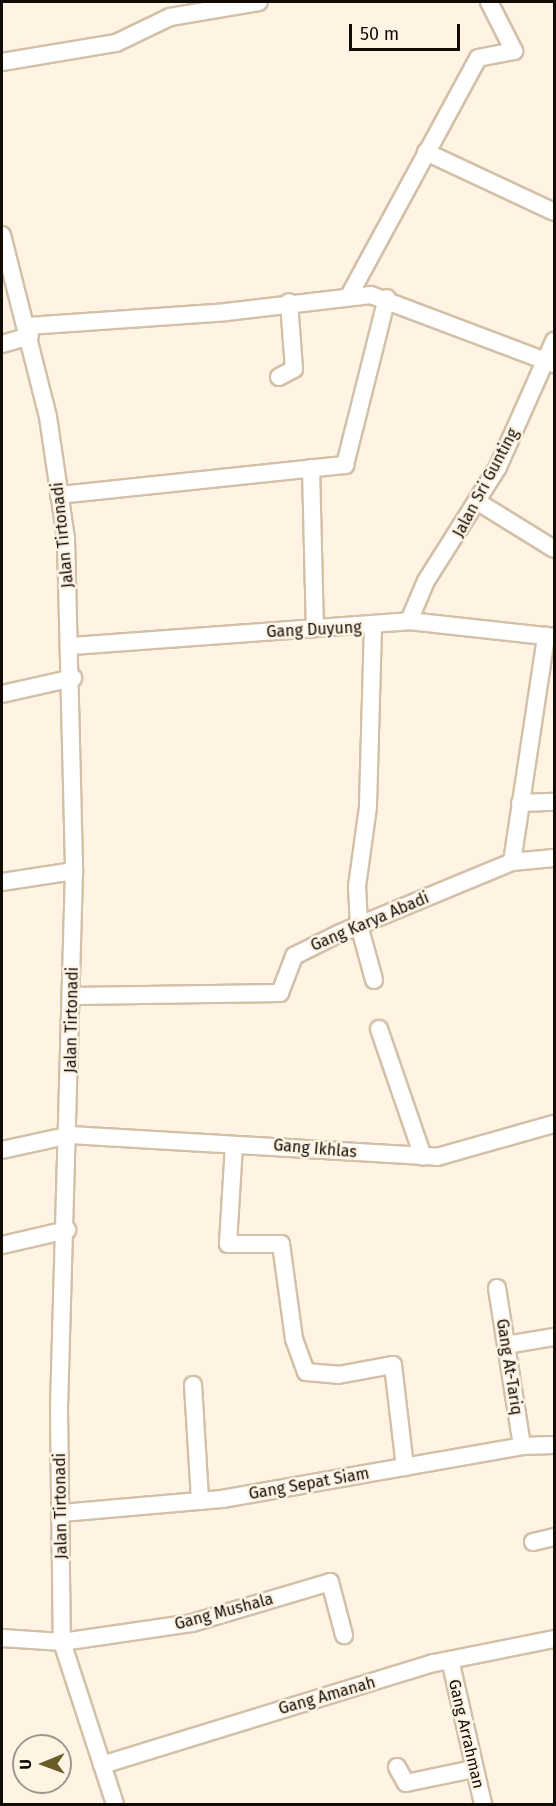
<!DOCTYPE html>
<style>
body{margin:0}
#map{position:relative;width:556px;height:1806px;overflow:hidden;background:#fff4e4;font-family:"Fira Sans",sans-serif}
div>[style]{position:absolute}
.roads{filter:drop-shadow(2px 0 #d2c0a7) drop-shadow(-2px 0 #d2c0a7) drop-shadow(0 2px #d2c0a7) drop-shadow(0 -2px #d2c0a7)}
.minor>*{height:16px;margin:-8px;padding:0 8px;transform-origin:8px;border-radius:8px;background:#fff}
span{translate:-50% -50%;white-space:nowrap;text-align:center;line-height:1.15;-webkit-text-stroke:5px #fff4e4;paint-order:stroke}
.street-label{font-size:16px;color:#100b04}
.frame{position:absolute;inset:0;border:3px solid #100b04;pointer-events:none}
.north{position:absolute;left:12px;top:1734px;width:60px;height:60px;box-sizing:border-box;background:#fff4e4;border:2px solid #9f978a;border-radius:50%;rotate:269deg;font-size:16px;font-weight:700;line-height:24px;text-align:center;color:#100b04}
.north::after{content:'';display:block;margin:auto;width:21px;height:27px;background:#685b28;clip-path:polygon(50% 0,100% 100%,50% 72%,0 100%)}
.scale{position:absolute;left:349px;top:24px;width:111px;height:27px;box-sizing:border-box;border:3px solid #100b04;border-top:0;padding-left:8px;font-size:18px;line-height:21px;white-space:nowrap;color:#100b04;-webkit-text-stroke:4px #fff4e4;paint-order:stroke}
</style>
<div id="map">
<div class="roads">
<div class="minor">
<i style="left:2px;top:62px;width:116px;rotate:-9.5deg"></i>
<i style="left:116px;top:43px;width:60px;rotate:-25.7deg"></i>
<i style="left:170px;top:17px;width:90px;rotate:-9.6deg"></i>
<i style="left:426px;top:152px;width:141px;rotate:25.1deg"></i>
<i style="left:2px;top:235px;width:188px;rotate:75.8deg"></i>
<i style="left:48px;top:417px;width:123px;rotate:81.6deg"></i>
<i style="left:66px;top:539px;width:332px;rotate:88.6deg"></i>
<i style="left:74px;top:871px;width:538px;rotate:91.6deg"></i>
<i style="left:59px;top:1409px;width:233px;rotate:89.3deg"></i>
<i style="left:62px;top:1642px;width:170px;rotate:71.9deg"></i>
<i style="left:350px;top:294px;width:268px;rotate:-61.5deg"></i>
<i style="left:478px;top:58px;width:37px;rotate:-11deg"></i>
<i style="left:514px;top:51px;width:55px;rotate:-117deg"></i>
<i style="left:28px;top:326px;width:198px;rotate:-4deg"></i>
<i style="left:226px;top:312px;width:146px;rotate:-6.7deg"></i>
<i style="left:371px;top:295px;width:196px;rotate:20.7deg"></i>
<i style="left:2px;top:344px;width:29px;rotate:-16deg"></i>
<i style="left:279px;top:377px;width:17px;rotate:-28deg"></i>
<i style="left:294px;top:369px;width:67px;rotate:-94.3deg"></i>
<i style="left:311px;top:468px;width:160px;rotate:88.6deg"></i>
<i style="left:59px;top:495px;width:288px;rotate:-6deg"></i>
<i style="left:345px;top:465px;width:172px;rotate:-75.9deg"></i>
<i style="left:478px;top:502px;width:89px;rotate:31.7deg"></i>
<i style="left:409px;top:621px;width:43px;rotate:-67deg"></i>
<i style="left:426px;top:581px;width:135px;rotate:-57.7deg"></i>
<i style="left:498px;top:467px;width:138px;rotate:-66deg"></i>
<i style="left:373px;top:626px;width:181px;rotate:91.6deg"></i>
<i style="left:368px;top:807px;width:80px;rotate:97.9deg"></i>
<i style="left:357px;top:886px;width:39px;rotate:87deg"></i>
<i style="left:359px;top:925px;width:57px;rotate:74.7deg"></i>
<i style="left:72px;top:646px;width:338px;rotate:-4.2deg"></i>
<i style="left:409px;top:621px;width:146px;rotate:6.3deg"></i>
<i style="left:2px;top:694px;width:73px;rotate:-12.7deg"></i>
<i style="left:520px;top:803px;width:34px;rotate:-2deg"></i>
<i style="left:512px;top:862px;width:229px;rotate:-81.4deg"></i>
<i style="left:2px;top:882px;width:73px;rotate:-8.7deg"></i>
<i style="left:73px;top:996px;width:207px;rotate:-0.8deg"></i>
<i style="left:280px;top:993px;width:40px;rotate:-69deg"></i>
<i style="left:294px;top:956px;width:49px;rotate:-26.6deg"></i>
<i style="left:338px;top:934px;width:188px;rotate:-22.5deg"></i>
<i style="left:512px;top:862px;width:42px;rotate:-5.4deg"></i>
<i style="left:379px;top:1029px;width:135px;rotate:71deg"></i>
<i style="left:234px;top:1145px;width:99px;rotate:93.5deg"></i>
<i style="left:228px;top:1244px;width:53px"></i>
<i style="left:281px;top:1244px;width:96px;rotate:82.2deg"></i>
<i style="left:294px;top:1339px;width:35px;rotate:70deg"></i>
<i style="left:306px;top:1372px;width:32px;rotate:5deg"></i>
<i style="left:338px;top:1375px;width:56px;rotate:-10.3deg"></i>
<i style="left:393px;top:1365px;width:103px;rotate:83.3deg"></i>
<i style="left:2px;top:1150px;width:70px;rotate:-12.4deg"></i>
<i style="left:70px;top:1135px;width:368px;rotate:3.4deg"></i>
<i style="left:437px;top:1157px;width:122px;rotate:-15.8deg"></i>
<i style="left:2px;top:1245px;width:67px;rotate:-13deg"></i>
<i style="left:497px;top:1288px;width:160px;rotate:81deg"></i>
<i style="left:506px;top:1345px;width:49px;rotate:-9.5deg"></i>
<i style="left:193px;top:1385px;width:116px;rotate:86.5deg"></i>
<i style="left:61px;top:1513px;width:162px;rotate:-5deg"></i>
<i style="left:222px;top:1499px;width:305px;rotate:-10deg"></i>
<i style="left:522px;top:1446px;width:32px;rotate:-2deg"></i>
<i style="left:533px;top:1542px;width:22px;rotate:-13deg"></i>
<i style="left:2px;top:1638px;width:60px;rotate:3.8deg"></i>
<i style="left:62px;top:1642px;width:131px;rotate:-8.3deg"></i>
<i style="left:192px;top:1623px;width:144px;rotate:-16.5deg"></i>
<i style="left:330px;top:1582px;width:55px;rotate:75.2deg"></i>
<i style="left:451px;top:1664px;width:144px;rotate:77.1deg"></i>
<i style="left:102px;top:1765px;width:347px;rotate:-17.1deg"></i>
<i style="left:434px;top:1663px;width:122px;rotate:-11.3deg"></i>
<i style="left:397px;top:1767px;width:18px;rotate:61deg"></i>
<i style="left:406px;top:1783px;width:68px;rotate:-11.8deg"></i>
</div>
</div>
<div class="street-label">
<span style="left:486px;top:483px;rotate:-62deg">Jalan Sri Gunting</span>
<span style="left:63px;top:535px;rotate:-96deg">Jalan Tirtonadi</span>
<span style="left:314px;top:630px;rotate:-3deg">Gang Duyung</span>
<span style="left:370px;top:922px;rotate:-23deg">Gang Karya Abadi</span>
<span style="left:72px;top:1020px;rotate:-89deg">Jalan Tirtonadi</span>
<span style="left:315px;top:1149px;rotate:5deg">Gang Ikhlas</span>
<span style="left:509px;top:1367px;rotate:81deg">Gang At-Tariq</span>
<span style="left:309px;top:1484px;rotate:-10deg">Gang Sepat Siam</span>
<span style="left:61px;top:1506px;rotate:-91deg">Jalan Tirtonadi</span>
<span style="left:224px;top:1612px;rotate:-15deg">Gang Mushala</span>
<span style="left:327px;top:1696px;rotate:-16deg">Gang Amanah</span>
<span style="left:466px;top:1734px;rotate:77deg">Gang Arrahman</span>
</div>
<div class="frame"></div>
<div class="north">U</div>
<div class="scale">50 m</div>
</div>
